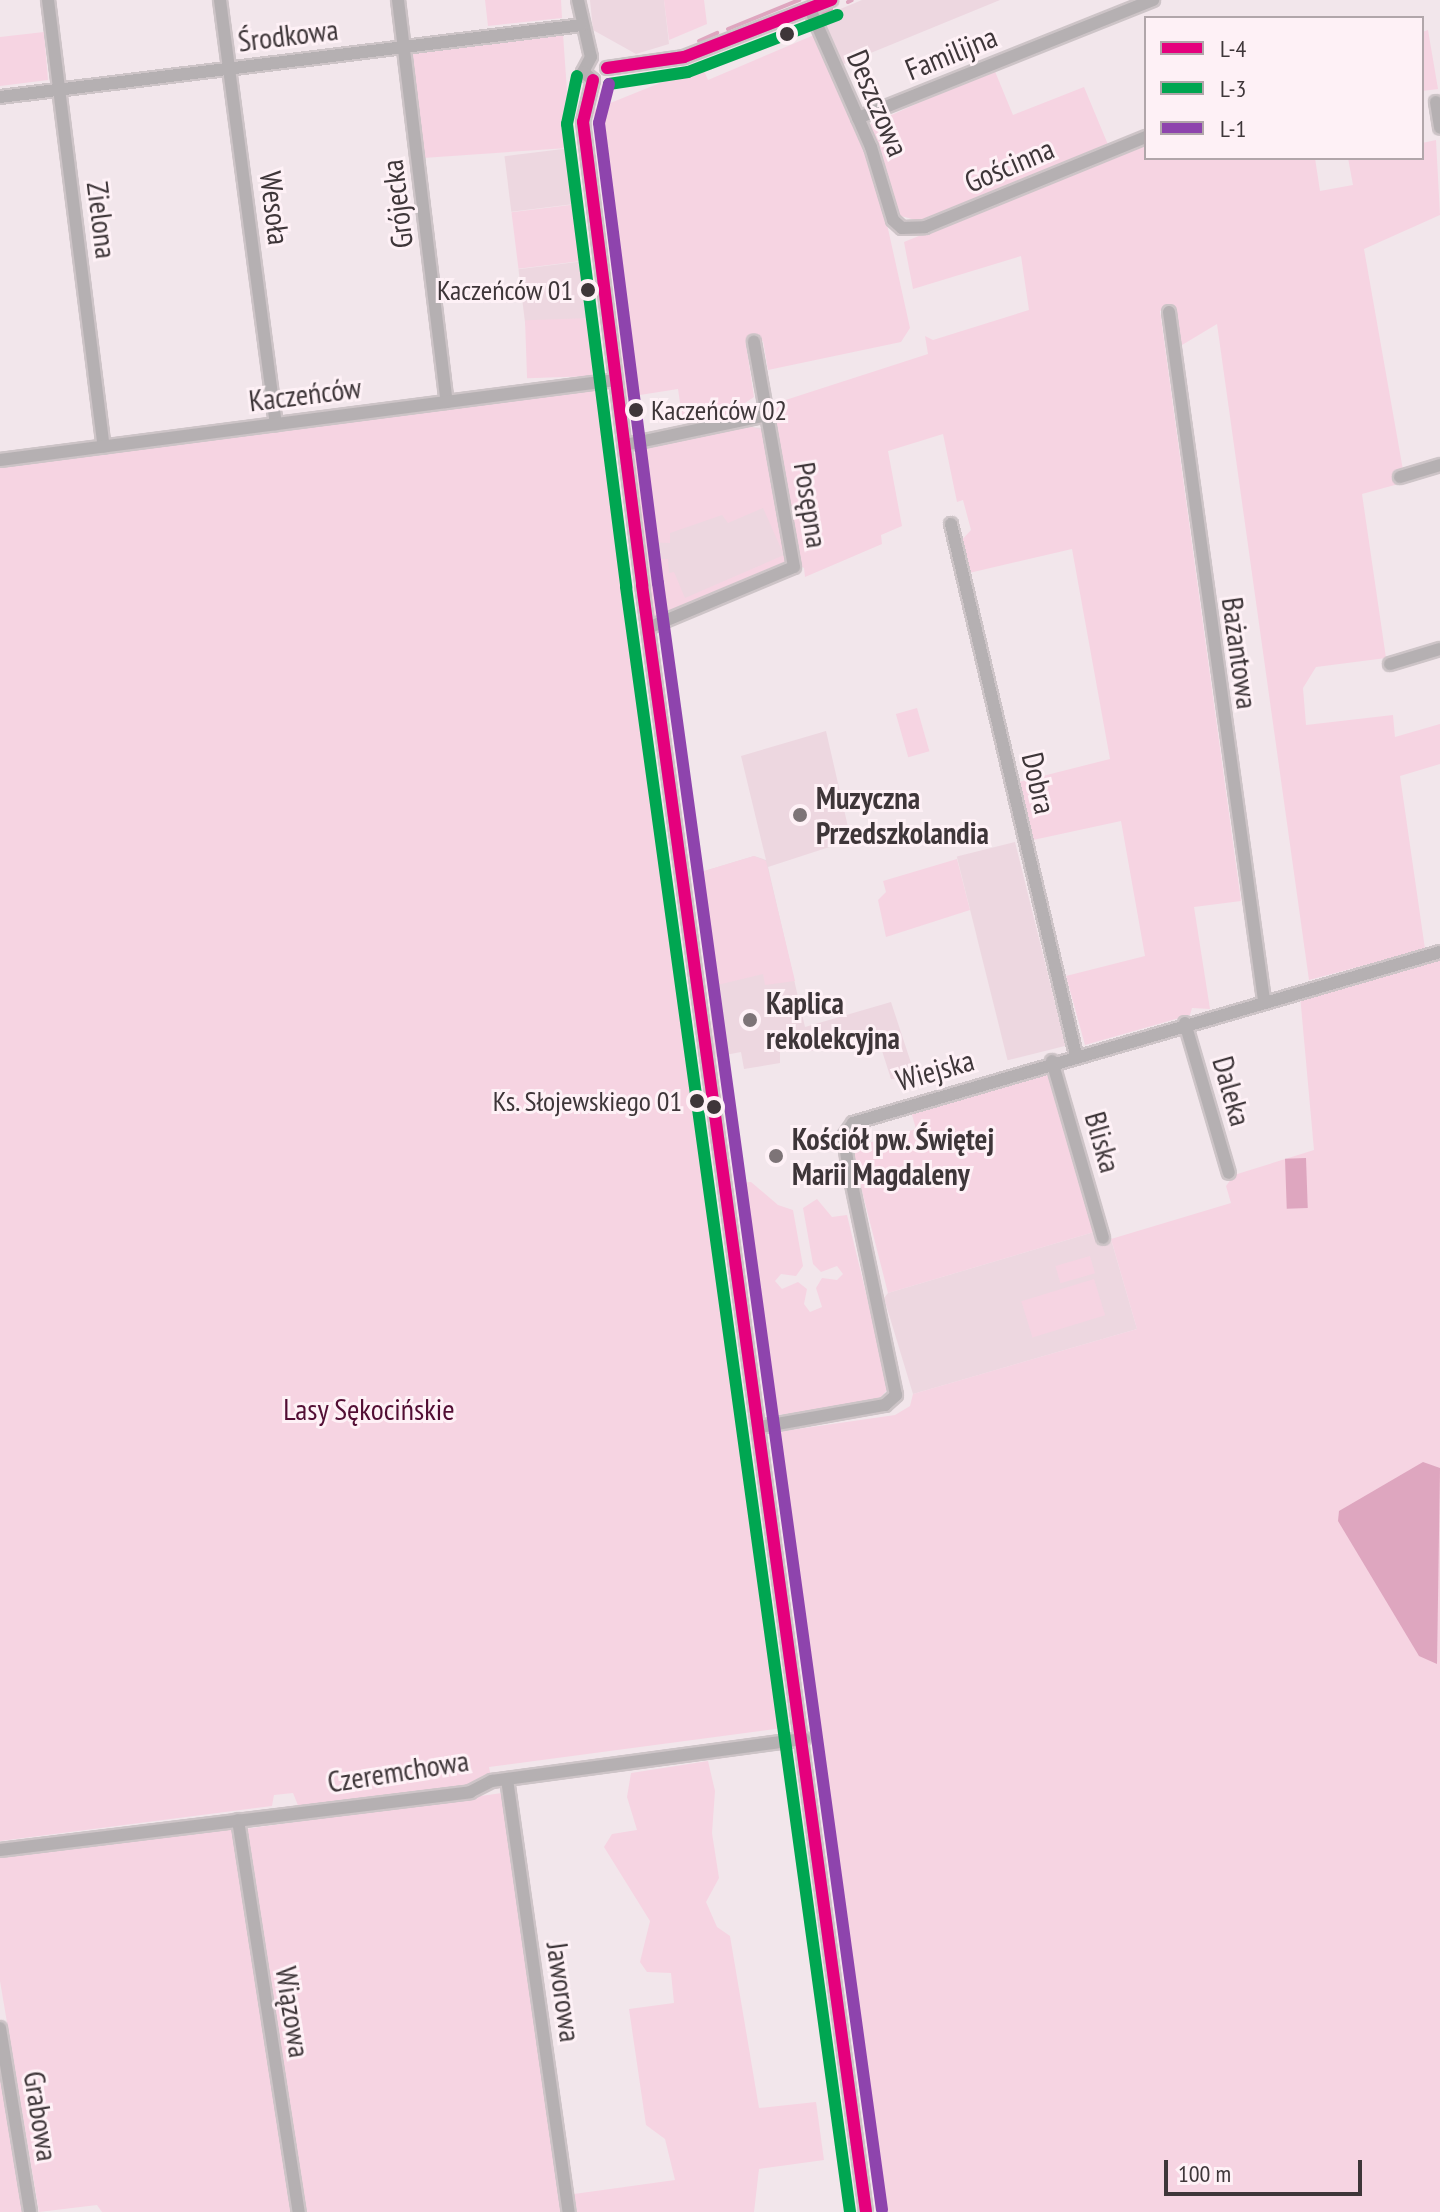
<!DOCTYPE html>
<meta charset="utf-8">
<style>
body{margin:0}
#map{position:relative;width:1440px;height:2212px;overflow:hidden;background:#f2e6eb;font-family:"PT Sans Narrow",sans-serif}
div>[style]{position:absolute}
.built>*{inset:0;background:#edd7e0;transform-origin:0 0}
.green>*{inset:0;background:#f6d4e2;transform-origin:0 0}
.water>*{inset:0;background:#dea6bf;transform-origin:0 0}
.stream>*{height:4px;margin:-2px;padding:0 2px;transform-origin:2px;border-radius:2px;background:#dea6bf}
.roads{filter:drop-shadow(2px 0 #cdc4c7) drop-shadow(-2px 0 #cdc4c7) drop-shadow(0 2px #cdc4c7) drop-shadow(0 -2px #cdc4c7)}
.minor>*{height:12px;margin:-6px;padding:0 6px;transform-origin:6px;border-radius:6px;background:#b5b0b2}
.bus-1>*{height:12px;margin:-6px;padding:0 6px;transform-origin:6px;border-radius:6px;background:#e5007d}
.bus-2>*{height:12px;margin:-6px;padding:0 6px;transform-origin:6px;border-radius:6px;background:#00a651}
.bus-3>*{height:12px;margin:-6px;padding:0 6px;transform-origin:6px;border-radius:6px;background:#8e44ad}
.dots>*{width:22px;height:22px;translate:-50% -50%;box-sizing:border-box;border:4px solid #fef1f6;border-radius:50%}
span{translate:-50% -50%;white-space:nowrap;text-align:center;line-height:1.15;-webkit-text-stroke:6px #fef1f6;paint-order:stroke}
.bus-label{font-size:28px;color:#3e3639}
.right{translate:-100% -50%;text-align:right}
.left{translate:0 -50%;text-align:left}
.street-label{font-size:30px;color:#3e3639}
.poi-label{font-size:30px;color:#3e3639;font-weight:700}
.park-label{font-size:30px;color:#520e34}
.legend{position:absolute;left:1144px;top:16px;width:280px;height:144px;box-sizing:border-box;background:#fef1f6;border:2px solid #b1a6aa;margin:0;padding:10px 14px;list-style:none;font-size:24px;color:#3e3639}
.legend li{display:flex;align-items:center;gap:16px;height:40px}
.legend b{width:40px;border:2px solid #b1a6aa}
.scale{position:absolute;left:1164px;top:2160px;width:198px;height:36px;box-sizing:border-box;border:4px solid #3e3639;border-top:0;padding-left:10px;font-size:24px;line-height:28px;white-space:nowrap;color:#3e3639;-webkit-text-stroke:6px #fef1f6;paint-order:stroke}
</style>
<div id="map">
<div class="built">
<i style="clip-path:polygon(590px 0,664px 0,669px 44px,636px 54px,593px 30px)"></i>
<i style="clip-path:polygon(862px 0,1000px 0,839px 66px,822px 28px,826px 15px)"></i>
<i style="left:571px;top:148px;width:56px;height:67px;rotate:83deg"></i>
<i style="left:585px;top:261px;width:57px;height:67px;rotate:83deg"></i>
<i style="clip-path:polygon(751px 427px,763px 428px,790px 556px,653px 620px,632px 456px,640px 448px)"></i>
<i style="clip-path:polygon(826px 731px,851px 840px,768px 867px,805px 1027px,891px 1002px,914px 1072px,900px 1079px,891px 1079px,876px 1032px,811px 1051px,809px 1046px,780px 1050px,780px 1063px,744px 1069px,741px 1052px,715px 1057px,697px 878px,701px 872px,754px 856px,766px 860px,741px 756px)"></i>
<i style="left:1015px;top:842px;width:210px;height:60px;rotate:76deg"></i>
<i style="clip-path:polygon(1094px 1232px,1096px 1240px,1110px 1236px,1137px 1329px,913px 1394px,884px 1298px,888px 1293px)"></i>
</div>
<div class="green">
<i style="clip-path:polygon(485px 0,561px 0,562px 18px,488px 26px)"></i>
<i style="clip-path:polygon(664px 0,704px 0,707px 24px,669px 40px)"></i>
<i style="clip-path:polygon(1428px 30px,1438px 89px,1422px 91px,1422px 32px)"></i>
<i style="clip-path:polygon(44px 32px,48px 80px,0 86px,0 37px)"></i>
<i style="left:563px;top:34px;width:114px;height:152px;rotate:86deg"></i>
<i style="clip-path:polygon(814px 35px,875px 170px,910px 328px,901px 342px,768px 370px,763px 341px,746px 344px,754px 397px,725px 416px,683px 423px,678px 389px,627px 397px,593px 110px,702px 66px,708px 80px)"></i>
<i style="clip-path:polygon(994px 69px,1013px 115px,1084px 87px,1109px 147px,923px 222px,897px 215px,867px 126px)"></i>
<i style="clip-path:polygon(1436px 140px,1440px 215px,1364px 249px,1403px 470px,1402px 483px,1362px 494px,1386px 658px,1316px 667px,1303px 688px,1306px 725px,1393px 715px,1395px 737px,1440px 724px,1440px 764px,1400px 776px,1425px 949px,1309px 980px,1217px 324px,1177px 348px,1166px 309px,1160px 311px,1241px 901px,1194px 907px,1210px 1009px,1192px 1008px,1190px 1015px,1085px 1045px,1066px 976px,1145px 956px,1121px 821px,1033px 840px,1019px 782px,1110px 759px,1072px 549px,969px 573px,960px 542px,971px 530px,963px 500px,957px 502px,943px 434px,888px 451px,902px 526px,881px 535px,882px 544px,805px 577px,804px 568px,798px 565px,767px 406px,928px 354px,925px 336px,933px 340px,1029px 310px,1021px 256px,913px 289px,904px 242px,1146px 144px,1146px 158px,1315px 158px,1320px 191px,1353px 185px,1348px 158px,1422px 158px,1422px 143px)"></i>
<i style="left:578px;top:204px;width:57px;height:67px;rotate:83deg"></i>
<i style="left:592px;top:318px;width:58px;height:67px;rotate:88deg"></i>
<i style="clip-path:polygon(599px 387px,625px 622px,790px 1727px,489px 1767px,491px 1777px,466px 1789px,299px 1808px,293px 1793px,274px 1795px,272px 1806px,0 1841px,0 463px)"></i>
<i style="clip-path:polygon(751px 427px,768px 432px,790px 556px,787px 564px,653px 620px,649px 588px,654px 587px,653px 559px,668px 559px,669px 573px,674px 572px,685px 598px,784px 555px,763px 508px,728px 523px,722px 515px,670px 533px,670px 543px,645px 542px,632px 456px,640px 448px)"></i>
<i style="left:917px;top:708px;width:45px;height:22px;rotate:74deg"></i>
<i style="clip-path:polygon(754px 856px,766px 861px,795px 981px,765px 985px,763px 974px,709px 987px,697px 878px,701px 872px)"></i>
<i style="clip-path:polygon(957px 859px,970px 910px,886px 937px,878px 900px,886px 892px,883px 881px)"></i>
<i style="clip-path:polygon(1440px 958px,1440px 2212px,878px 2212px,770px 1433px,895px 1415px,910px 1406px,913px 1394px,1137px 1329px,1111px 1239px,1231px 1203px,1226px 1186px,1234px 1175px,1314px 1150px,1300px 995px)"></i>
<i style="clip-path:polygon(1046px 1069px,1094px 1232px,888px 1293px,851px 1148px,916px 1129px,910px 1108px)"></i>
<i style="clip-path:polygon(751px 1182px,778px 1205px,793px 1210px,803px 1266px,796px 1276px,781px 1274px,775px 1281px,782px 1289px,798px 1282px,807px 1289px,804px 1304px,810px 1312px,822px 1307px,816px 1288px,822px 1278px,837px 1280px,843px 1274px,837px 1266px,821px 1272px,813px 1264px,803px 1208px,817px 1199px,832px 1217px,847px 1215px,889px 1388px,878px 1400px,772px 1416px,741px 1183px)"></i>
<i style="left:1090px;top:1256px;width:18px;height:36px;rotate:74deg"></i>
<i style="left:1094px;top:1279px;width:38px;height:76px;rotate:73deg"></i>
<i style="clip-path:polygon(708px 1761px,715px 1791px,712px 1833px,719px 1878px,706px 1902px,717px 1927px,730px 1936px,759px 2108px,816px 2102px,824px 2160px,759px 2169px,754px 2212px,577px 2212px,574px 2194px,675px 2180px,665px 2139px,646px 2125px,629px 2009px,674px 2003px,671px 1973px,647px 1972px,640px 1962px,650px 1921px,604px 1847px,612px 1834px,637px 1830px,627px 1797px,631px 1773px)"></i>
<i style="left:502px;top:1793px;width:423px;height:257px;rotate:82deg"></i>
<i style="clip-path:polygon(231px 1825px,292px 2212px,102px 2212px,97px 2205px,39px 2212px,0 1981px,0 1856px)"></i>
<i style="clip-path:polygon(0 2075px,24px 2212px,0 2212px)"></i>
</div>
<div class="water">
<i style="left:1306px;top:1158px;width:50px;height:21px;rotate:88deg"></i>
<i style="clip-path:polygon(1423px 1462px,1440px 1468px,1437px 1664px,1419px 1656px,1338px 1521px,1339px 1511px)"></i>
</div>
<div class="stream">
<i style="left:848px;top:2px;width:4px;rotate:-27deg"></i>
<i style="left:822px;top:13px;width:10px;rotate:-24deg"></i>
<i style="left:728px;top:29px;width:77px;rotate:-22.2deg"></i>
<i style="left:699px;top:41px;width:20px;rotate:-24deg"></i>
</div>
<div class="roads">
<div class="minor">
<i style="left:48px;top:0;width:450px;rotate:82.9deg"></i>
<i style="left:220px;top:0;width:428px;rotate:82.5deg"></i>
<i style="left:398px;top:0;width:405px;rotate:83.1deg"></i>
<i style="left:578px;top:0;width:58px;rotate:77.2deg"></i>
<i style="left:810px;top:9px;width:151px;rotate:66.2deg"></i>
<i style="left:871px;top:147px;width:76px;rotate:73.2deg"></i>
<i style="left:893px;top:220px;width:12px;rotate:42deg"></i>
<i style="left:902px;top:228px;width:23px;rotate:-2deg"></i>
<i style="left:925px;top:227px;width:239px;rotate:-22.2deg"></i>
<i style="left:591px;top:57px;width:17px;rotate:118deg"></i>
<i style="left:583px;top:72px;width:13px;rotate:39deg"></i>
<i style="left:607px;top:68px;width:78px;rotate:-8.1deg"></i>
<i style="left:684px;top:57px;width:158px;rotate:-21.2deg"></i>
<i style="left:593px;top:80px;width:43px;rotate:103.4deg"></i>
<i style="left:583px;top:122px;width:467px;rotate:82.7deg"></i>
<i style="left:642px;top:585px;width:1642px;rotate:82.16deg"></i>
<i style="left:0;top:97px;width:586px;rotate:-7.05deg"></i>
<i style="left:1436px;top:102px;width:26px;rotate:81deg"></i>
<i style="left:858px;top:118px;width:318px;rotate:-21.8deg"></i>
<i style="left:1169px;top:312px;width:695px;rotate:82.14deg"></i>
<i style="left:625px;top:445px;width:145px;rotate:-11.9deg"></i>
<i style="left:0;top:460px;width:621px;rotate:-7.4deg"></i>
<i style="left:1400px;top:477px;width:42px;rotate:-16.7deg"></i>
<i style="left:951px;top:524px;width:546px;rotate:76.75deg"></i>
<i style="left:648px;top:628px;width:158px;rotate:-22.7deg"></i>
<i style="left:794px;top:567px;width:229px;rotate:-100.1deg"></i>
<i style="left:1390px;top:664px;width:52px;rotate:-16.7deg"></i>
<i style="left:1185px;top:1023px;width:156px;rotate:73.7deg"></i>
<i style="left:1052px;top:1061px;width:184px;rotate:73.9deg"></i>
<i style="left:760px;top:1427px;width:127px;rotate:-10deg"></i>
<i style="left:885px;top:1405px;width:15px;rotate:-42deg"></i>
<i style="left:896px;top:1395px;width:235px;rotate:-101.8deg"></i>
<i style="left:848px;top:1165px;width:29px;rotate:-98deg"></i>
<i style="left:844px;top:1136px;width:16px;rotate:-55deg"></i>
<i style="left:853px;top:1123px;width:611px;rotate:-16.24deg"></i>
<i style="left:507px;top:1779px;width:437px;rotate:81.9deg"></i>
<i style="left:238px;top:1820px;width:397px;rotate:81.2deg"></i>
<i style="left:0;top:1850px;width:474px;rotate:-7deg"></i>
<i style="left:470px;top:1792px;width:25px;rotate:-27deg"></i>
<i style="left:492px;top:1781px;width:315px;rotate:-7.7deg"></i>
<i style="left:0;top:2028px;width:186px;rotate:80.7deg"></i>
</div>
</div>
<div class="bus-1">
<i style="left:607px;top:68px;width:78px;rotate:-8.1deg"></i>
<i style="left:684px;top:57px;width:158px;rotate:-21.2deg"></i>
<i style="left:593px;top:80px;width:43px;rotate:103.4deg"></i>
<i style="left:583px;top:122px;width:467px;rotate:82.7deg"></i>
<i style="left:642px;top:585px;width:1642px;rotate:82.16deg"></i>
</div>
<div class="bus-2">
<i style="left:577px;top:76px;width:49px;rotate:101.8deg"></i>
<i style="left:567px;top:124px;width:467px;rotate:82.7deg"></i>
<i style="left:626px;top:587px;width:1640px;rotate:82.15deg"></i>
<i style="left:609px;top:84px;width:80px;rotate:-8.6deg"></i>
<i style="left:688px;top:72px;width:160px;rotate:-20.9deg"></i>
</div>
<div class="bus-3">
<i style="left:609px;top:84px;width:40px;rotate:104.4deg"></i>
<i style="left:599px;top:123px;width:464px;rotate:82.7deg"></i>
<i style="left:658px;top:583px;width:1642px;rotate:82.16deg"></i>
</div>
<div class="dots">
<i style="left:787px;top:34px;background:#3e3639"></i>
<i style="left:588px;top:290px;background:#3e3639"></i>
<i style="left:636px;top:410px;background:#3e3639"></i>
<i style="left:800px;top:815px;background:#7d7477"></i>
<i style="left:750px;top:1020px;background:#7d7477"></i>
<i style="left:697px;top:1101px;background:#3e3639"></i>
<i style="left:714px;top:1107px;background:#3e3639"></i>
<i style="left:776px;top:1156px;background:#7d7477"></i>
</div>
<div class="bus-label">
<span class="right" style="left:573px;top:290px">Kaczeńców 01</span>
<span class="left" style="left:651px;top:410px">Kaczeńców 02</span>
<span class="right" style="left:682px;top:1101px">Ks. Słojewskiego 01</span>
</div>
<div class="street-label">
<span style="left:288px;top:35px;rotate:-7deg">Środkowa</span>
<span style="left:951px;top:53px;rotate:-22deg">Familijna</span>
<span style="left:878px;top:103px;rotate:67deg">Deszczowa</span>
<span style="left:1009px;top:165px;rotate:-23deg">Gościnna</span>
<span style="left:397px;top:204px;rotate:-97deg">Grójecka</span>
<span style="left:275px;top:208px;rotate:83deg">Wesoła</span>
<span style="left:102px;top:220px;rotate:83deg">Zielona</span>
<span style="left:305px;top:394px;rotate:-7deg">Kaczeńców</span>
<span style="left:811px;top:505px;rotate:81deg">Posępna</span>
<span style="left:1240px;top:653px;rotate:82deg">Bażantowa</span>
<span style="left:1039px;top:783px;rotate:77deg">Dobra</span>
<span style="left:935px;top:1070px;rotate:-16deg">Wiejska</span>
<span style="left:1232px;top:1091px;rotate:74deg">Daleka</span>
<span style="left:1103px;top:1142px;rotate:74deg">Bliska</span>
<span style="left:398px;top:1771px;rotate:-9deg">Czeremchowa</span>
<span style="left:564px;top:1992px;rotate:82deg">Jaworowa</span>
<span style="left:293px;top:2012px;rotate:81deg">Wiązowa</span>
<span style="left:41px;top:2116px;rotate:81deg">Grabowa</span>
</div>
<div class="poi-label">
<span class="left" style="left:816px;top:815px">Muzyczna<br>Przedszkolandia</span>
<span class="left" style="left:766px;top:1020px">Kaplica<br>rekolekcyjna</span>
<span class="left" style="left:792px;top:1156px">Kościół pw. Świętej<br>Marii Magdaleny</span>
</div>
<div class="park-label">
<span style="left:369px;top:1409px">Lasy Sękocińskie</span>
</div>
<ul class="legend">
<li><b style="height:10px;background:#e5007d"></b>L-4</li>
<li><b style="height:10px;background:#00a651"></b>L-3</li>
<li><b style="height:10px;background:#8e44ad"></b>L-1</li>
</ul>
<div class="scale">100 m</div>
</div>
